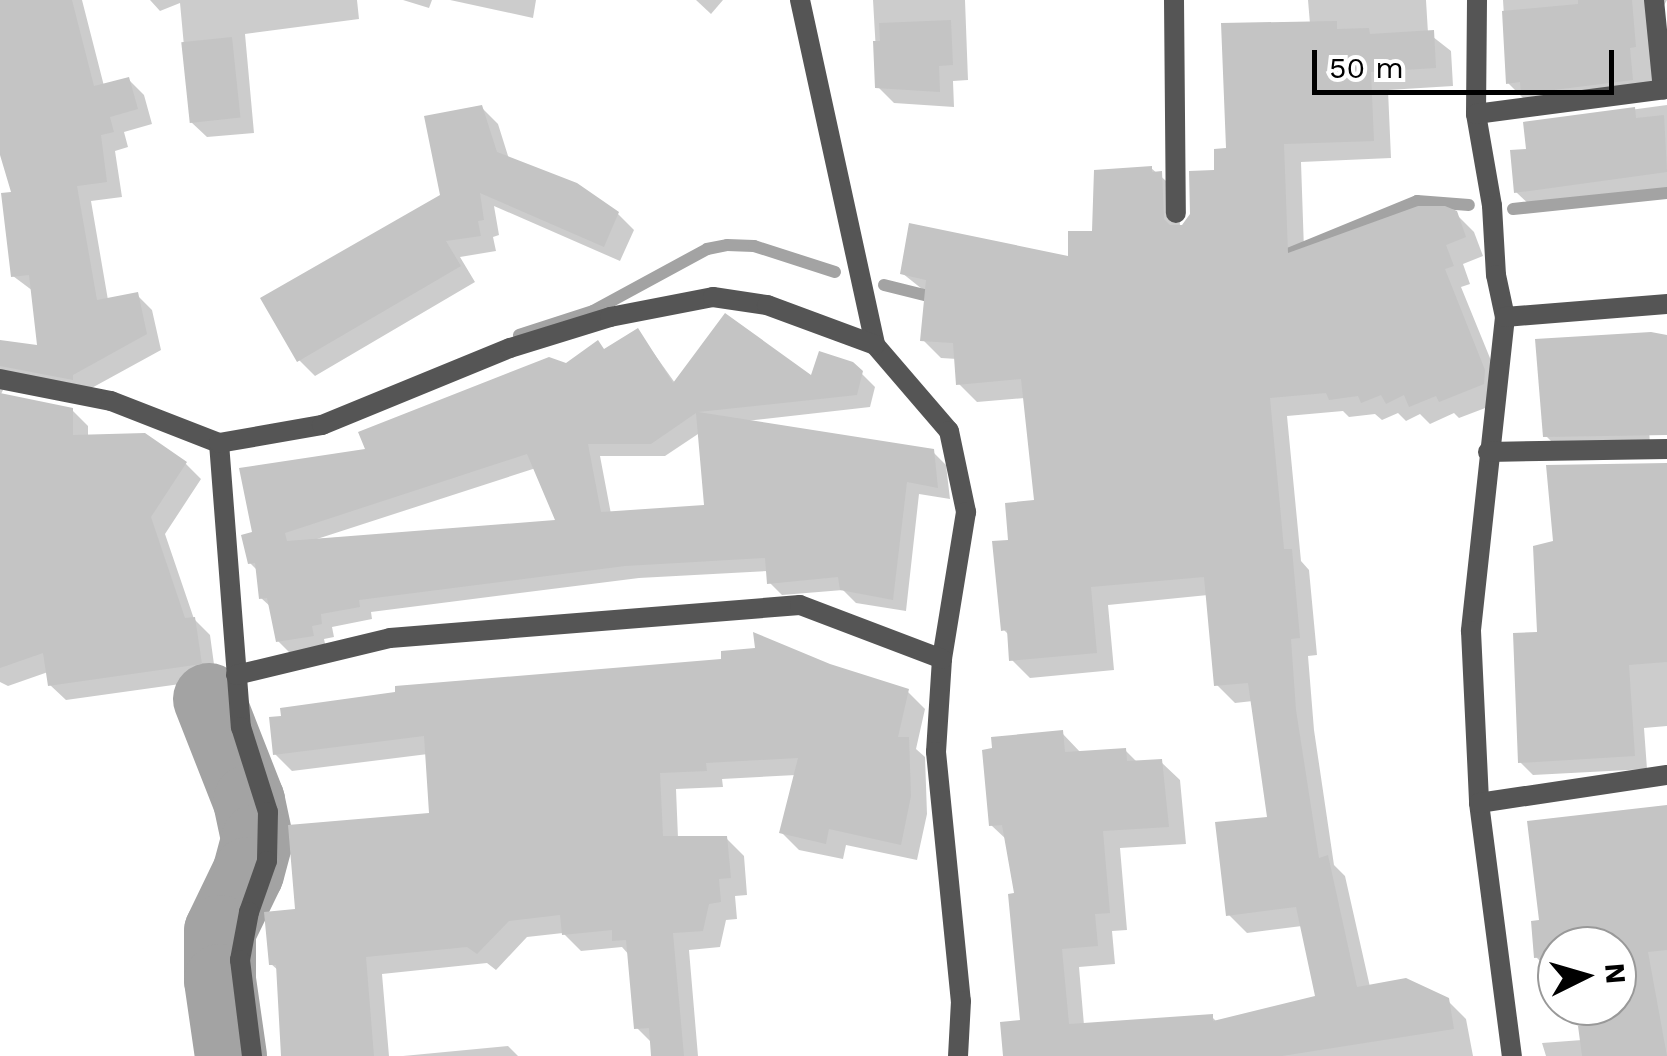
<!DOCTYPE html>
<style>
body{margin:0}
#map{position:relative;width:1667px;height:1056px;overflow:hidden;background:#fff;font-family:"Work Sans",sans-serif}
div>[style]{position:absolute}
.shadow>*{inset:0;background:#0003}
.stream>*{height:12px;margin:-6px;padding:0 6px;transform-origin:6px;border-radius:6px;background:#a3a3a3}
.river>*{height:72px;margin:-36px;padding:0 36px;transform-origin:36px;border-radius:36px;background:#a3a3a3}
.building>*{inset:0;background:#c4c4c4;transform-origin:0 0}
.minor>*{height:20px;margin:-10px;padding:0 10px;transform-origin:10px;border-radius:10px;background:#555}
span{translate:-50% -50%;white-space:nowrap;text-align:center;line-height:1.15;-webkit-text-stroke:8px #fff;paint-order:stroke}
.north{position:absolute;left:1537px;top:926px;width:100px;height:100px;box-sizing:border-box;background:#fff;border:2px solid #999;border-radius:50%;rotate:85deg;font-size:28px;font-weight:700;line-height:40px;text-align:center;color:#000}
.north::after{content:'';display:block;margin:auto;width:35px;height:45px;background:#000;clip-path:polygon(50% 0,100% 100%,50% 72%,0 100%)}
.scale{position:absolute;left:1312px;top:50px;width:302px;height:45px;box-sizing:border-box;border:5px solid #000;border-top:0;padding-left:12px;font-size:30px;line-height:35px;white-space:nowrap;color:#000;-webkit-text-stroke:8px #fff;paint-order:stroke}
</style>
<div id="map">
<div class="shadow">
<i style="clip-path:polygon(0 0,82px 0,104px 86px,128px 79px,144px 95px,152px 124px,124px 132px,128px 147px,115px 151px,122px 197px,91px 201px,108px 300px,137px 295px,152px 310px,161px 350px,88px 390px,6px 384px,0 396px,72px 410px,88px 426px,88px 437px,186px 464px,201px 479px,165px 534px,194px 619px,210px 635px,216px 679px,66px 700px,50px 685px,48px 672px,8px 686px,0 682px,0 343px,40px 348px,33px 291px,13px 276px,14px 194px,0 146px)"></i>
<i style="clip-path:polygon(150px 0,357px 0,359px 19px,245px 34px,254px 133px,207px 137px,191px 122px,180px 3px,160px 11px)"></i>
<i style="clip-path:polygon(403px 0,432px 0,429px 8px)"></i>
<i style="clip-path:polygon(450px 0,536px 0,533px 18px)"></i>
<i style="clip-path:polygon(696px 0,723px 0,711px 14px)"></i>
<i style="clip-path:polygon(873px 0,965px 0,968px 80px,953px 81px,954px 107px,894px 103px,878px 87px)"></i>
<i style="clip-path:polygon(1308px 0,1426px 0,1428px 33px,1451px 51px,1453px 86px,1388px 90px,1391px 158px,1301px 162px,1304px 250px,1455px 213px,1474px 232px,1483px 256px,1463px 264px,1470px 284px,1461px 287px,1503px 390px,1501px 402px,1459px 418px,1454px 413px,1430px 424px,1420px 414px,1406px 421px,1398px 413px,1382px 420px,1375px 414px,1349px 417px,1343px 411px,1287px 416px,1301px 561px,1309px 570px,1317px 655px,1308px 656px,1314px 730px,1334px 865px,1345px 876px,1370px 987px,1447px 1000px,1466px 1019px,1473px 1056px,1006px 1056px,1022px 1023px,1017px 896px,1008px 841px,991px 825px,1062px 733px,1081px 753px,1125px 750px,1138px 763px,1161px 762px,1180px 780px,1186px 844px,1120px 848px,1127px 930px,1112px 931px,1115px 964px,1079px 967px,1084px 1025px,1212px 1017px,1217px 1022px,1318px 998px,1302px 926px,1247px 933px,1229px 915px,1270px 819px,1253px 701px,1235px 703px,1217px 685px,1208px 595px,1108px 605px,1114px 670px,1030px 678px,1012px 660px,1010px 636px,1003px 629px,1011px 542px,1037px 503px,1025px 398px,977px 402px,959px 384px,957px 359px,941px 358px,923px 340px,927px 293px,902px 273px,1071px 259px,1151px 168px,1179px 192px,1180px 227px,1185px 227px,1310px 24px)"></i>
<i style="clip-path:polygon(1503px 0,1667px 0,1663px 7px,1665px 95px,1526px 101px,1508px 83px)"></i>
<i style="clip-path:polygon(1667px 105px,1667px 191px,1535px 210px,1516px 192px,1528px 151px,1526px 124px)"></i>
<i style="clip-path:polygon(481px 107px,498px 124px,509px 159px,618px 214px,634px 230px,620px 261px,494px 206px,499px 235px,493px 237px,496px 251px,460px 257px,475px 282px,315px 376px,299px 360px,443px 197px)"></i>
<i style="clip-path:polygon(evenodd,638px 331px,675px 383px,812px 379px,852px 364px,875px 387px,870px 407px,746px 421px,933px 452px,946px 465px,950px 499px,919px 494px,906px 611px,856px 603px,843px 590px,782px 595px,769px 582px,768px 571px,639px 578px,371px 612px,372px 619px,332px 627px,334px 637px,324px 639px,326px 648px,291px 654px,278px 641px,272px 608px,261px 598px,258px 571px,250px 563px,255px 534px,368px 451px,606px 351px,638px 331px,701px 432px,707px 507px,611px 514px,600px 456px,665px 456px,701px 432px,638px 331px,536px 468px,558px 523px,317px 539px,536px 468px)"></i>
<i style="clip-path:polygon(1643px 346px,1650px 444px,1556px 446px,1546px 436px)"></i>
<i style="clip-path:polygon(1667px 485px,1667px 726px,1644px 728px,1647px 769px,1533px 775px,1520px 762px,1555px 543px)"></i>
<i style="clip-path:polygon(829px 666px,908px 692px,925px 709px,916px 749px,925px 757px,927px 814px,917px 860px,846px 845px,843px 859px,799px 850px,782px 833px,796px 775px,722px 779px,723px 787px,676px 789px,678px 838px,726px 838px,744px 856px,747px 895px,735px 896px,737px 919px,726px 920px,720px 947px,689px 950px,698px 1056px,654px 1056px,653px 1044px,637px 1028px,630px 956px,622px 947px,581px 951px,563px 933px,527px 937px,496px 970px,487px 963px,382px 974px,389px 1056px,291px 1056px,279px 971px,271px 964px,298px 911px,431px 816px,428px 754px,292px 771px,275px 754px)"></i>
<i style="clip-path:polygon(1667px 807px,1667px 1056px,1546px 1056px,1542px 1043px,1582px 1040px,1592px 1026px,1588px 1006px,1617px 1006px,1617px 946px,1557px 946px,1557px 972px,1552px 973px,1536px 957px,1541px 922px)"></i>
<i style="clip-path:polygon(508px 1046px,518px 1056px,403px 1056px)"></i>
</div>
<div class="stream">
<i style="left:1513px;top:209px;width:155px;rotate:-5.9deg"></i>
<i style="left:1283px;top:256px;width:145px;rotate:-22.3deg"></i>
<i style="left:1417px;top:201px;width:52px;rotate:4.4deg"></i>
<i style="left:884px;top:285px;width:58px;rotate:14deg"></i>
<i style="left:519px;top:335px;width:78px;rotate:-18deg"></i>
<i style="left:593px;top:311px;width:130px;rotate:-28.5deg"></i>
<i style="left:707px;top:249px;width:20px;rotate:-11deg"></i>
<i style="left:727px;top:245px;width:27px;rotate:2deg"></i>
<i style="left:754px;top:246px;width:85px;rotate:17.8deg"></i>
</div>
<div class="river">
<i style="left:209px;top:699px;width:110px;rotate:68.6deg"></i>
<i style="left:249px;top:801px;width:40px;rotate:78deg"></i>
<i style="left:257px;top:840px;width:34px;rotate:105deg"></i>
<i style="left:248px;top:873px;width:64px;rotate:115.8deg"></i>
<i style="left:220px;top:931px;width:49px;rotate:90deg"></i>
<i style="left:220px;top:980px;width:77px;rotate:81.8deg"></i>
</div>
<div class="building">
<i style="clip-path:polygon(0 0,72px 0,94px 86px,129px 77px,138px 109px,110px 117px,114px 132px,101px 135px,107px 182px,77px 186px,97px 300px,138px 292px,147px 334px,73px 375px,73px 380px,0 366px,0 340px,37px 345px,29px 275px,11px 277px,1px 193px,11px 192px,0 155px)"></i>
<i style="clip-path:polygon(1578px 0,1632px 0,1636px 47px,1630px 48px,1633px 80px,1521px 94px,1520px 82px,1506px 84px,1502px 11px,1578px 4px)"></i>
<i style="clip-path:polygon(951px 20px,953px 65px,939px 66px,940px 92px,875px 88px,873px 41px,880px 41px,879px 23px)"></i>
<i style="clip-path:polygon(1337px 21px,1337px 29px,1369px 28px,1370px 34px,1434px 30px,1436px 68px,1371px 72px,1374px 141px,1284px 144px,1288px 253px,1418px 206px,1445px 206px,1457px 211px,1466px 237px,1446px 245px,1454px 266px,1445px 269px,1485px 370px,1484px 384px,1439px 402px,1436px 396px,1409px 407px,1404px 395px,1386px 404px,1381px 395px,1361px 403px,1358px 396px,1329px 400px,1326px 393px,1270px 398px,1284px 549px,1292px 549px,1300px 638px,1291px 639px,1296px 710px,1319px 858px,1328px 855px,1357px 987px,1406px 978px,1449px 998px,1454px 1029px,1282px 1056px,1003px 1056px,1000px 1022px,1020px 1020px,1008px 894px,1014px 893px,1002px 825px,989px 826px,982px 750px,992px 748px,991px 737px,1063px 730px,1065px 752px,1126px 748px,1127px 761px,1162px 759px,1169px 827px,1103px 831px,1110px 913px,1095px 914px,1098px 946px,1062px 949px,1069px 1024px,1213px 1014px,1213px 1021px,1315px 996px,1296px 907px,1226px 916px,1215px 822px,1267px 817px,1248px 683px,1214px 686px,1204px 577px,1091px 587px,1097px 653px,1009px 661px,1007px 630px,1001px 631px,992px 541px,1008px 540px,1005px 503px,1034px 500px,1021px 379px,956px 385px,953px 343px,920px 341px,926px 280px,900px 274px,909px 223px,1068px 256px,1068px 231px,1092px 231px,1094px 170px,1152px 166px,1152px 172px,1162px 171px,1164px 219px,1170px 225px,1182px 225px,1190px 214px,1189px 171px,1214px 170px,1214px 149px,1226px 148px,1221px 23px)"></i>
<i style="left:232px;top:37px;width:81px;height:51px;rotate:84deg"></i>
<i style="clip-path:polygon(482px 105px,497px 152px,577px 183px,619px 212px,604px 247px,480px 193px,484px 220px,478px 221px,481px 236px,446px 241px,461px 266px,297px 362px,260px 298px,440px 195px,424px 116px)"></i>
<i style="clip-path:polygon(1635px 107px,1636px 118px,1664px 115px,1667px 172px,1514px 193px,1510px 150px,1526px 149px,1523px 122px)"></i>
<i style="clip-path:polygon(evenodd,725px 313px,811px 375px,819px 351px,853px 362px,863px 371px,857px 395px,698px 412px,934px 449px,938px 488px,907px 482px,893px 600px,840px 590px,838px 577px,767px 584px,765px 558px,625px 566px,359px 600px,360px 607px,321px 614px,322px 624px,312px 626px,314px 636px,276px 642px,267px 598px,259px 599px,255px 563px,248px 564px,241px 535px,252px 532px,239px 468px,365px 449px,358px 432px,549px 357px,566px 363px,598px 340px,604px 349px,638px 328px,673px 383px,725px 313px,696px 413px,704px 505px,601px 512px,588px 444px,651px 444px,696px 413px,725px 313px,527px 454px,555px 520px,287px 541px,285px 533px,527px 454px)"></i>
<i style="clip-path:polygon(1651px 332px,1667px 335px,1667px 435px,1543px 437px,1535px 339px)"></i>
<i style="clip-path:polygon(0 393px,73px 408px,73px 435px,145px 433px,187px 462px,151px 517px,185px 618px,195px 617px,202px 664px,48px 686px,43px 653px,0 668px)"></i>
<i style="clip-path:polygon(1667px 463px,1667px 662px,1629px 665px,1635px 756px,1518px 763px,1513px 633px,1537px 632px,1533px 546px,1553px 541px,1546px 465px)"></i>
<i style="clip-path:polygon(753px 632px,830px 664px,909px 689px,898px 737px,909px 737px,911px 796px,901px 845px,829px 829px,826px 844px,779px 833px,798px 758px,706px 763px,707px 771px,660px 773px,663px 836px,727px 836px,731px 878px,719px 879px,721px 902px,709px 904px,703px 931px,673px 933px,684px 1056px,651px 1056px,649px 1028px,634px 1029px,626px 940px,612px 941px,612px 930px,562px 935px,560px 915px,509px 921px,477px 954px,467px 947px,366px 957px,374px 1056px,281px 1056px,276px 965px,269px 965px,264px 912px,295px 909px,288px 825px,429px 813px,424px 736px,273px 755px,269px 717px,281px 716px,280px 708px,395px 692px,395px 686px,721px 659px,721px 651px,755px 648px)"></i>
<i style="clip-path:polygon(1667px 805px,1667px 950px,1648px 952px,1667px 1056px,1582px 1056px,1578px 1026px,1589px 1024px,1586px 1006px,1617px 1006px,1617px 946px,1557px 946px,1557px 956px,1534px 958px,1531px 921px,1539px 920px,1527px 821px)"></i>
</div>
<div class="minor">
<i style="left:800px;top:0;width:353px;rotate:77.7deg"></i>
<i style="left:875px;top:345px;width:113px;rotate:49.3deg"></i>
<i style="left:949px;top:431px;width:83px;rotate:78.1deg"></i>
<i style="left:966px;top:512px;width:149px;rotate:99.3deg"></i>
<i style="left:942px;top:659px;width:93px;rotate:93.7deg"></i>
<i style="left:936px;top:752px;width:250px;rotate:84.3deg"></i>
<i style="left:961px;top:1001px;width:55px;rotate:93.1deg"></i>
<i style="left:1174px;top:0;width:213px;rotate:89.5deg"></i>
<i style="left:1477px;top:0;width:114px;rotate:90.5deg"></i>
<i style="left:1476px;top:114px;width:93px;rotate:80.1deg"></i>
<i style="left:1492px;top:206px;width:69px;rotate:86.7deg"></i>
<i style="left:1496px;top:275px;width:43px;rotate:77.9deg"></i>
<i style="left:1505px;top:317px;width:316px;rotate:96.2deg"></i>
<i style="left:1471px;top:631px;width:172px;rotate:87.3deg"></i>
<i style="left:1479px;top:803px;width:255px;rotate:82.6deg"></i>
<i style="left:1654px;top:0;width:90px;rotate:84.3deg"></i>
<i style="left:1476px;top:114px;width:193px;rotate:-7.5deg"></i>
<i style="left:1505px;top:317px;width:163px;rotate:-4.6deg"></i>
<i style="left:0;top:379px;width:113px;rotate:11.2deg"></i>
<i style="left:111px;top:401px;width:116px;rotate:21.3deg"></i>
<i style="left:219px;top:443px;width:285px;rotate:85.6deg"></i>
<i style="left:241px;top:727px;width:89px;rotate:72.4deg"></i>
<i style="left:268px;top:812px;width:49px;rotate:91.2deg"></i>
<i style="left:267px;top:861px;width:54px;rotate:109.4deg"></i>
<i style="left:249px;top:912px;width:49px;rotate:100.6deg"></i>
<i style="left:240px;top:960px;width:97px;rotate:82.9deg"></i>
<i style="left:219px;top:443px;width:105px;rotate:-9.9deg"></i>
<i style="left:322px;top:425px;width:203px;rotate:-22.3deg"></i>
<i style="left:510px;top:348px;width:105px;rotate:-17.2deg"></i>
<i style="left:610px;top:317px;width:105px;rotate:-11deg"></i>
<i style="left:713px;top:297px;width:55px;rotate:8.4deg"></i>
<i style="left:767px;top:305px;width:115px;rotate:20.3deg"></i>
<i style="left:1488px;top:452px;width:179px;rotate:-1deg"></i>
<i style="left:236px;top:675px;width:158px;rotate:-13.5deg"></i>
<i style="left:390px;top:638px;width:411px;rotate:-4.6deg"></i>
<i style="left:800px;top:605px;width:152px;rotate:20.8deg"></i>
<i style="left:1479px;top:803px;width:190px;rotate:-8.5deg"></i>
</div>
<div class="north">N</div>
<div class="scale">50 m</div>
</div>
